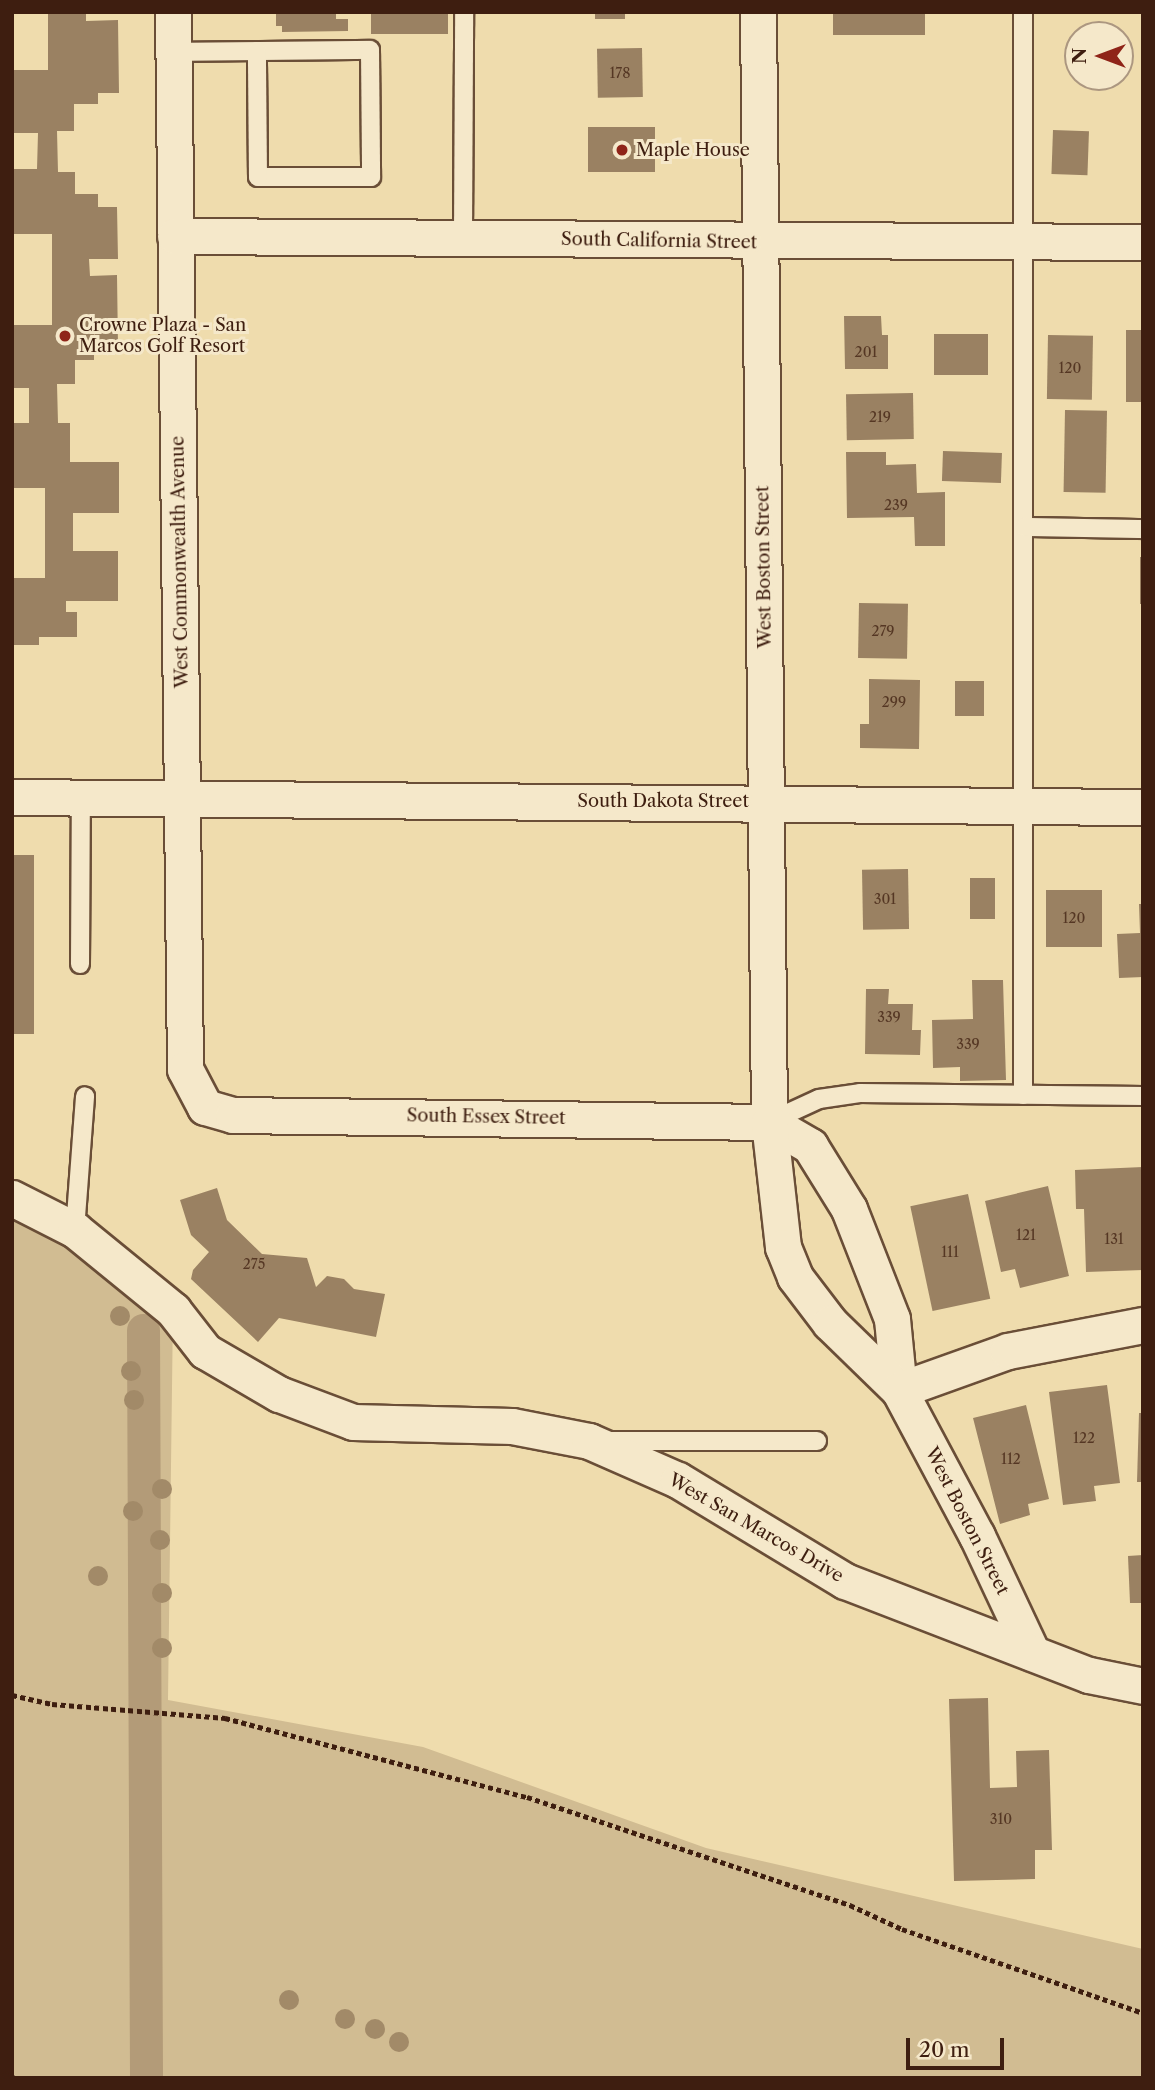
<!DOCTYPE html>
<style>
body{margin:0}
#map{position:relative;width:1155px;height:2090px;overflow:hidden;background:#efdcad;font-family:"Libre Caslon Text",serif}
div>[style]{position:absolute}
.green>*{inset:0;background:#d1bc92}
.canal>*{height:33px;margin:-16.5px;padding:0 16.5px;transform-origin:16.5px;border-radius:16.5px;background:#b39b78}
.building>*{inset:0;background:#9a8162;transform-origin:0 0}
.path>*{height:4.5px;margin-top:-2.25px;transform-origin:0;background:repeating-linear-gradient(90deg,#3e1e10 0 5px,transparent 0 8.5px)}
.roads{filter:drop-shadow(2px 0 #6a4e37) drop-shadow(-2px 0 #6a4e37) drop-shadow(0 2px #6a4e37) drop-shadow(0 -2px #6a4e37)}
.lane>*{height:18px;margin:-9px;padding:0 9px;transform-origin:9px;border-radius:9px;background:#f5e8ca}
.street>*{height:35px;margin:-17.5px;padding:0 17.5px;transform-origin:17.5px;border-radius:17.5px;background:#f5e8ca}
.trees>*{width:20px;height:20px;margin:-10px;border-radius:50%;background:#a28a68}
.dots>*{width:19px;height:19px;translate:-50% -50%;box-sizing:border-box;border:4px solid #f5e8ca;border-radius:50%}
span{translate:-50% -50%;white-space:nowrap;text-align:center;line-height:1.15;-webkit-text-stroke:6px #f5e8ca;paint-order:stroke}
.number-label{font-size:14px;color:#553724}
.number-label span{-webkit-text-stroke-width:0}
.poi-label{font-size:18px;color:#3e1e10}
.left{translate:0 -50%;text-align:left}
.street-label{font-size:18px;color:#3e1e10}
.frame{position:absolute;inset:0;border:14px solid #3e1e10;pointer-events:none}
.north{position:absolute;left:1064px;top:21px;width:70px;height:70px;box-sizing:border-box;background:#f5e8ca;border:2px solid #ac9780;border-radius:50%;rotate:270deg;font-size:19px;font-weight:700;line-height:28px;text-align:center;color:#3e1e10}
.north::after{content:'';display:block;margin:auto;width:24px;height:32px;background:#8f2418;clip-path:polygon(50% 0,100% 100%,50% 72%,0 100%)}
.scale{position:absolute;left:906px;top:2038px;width:98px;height:32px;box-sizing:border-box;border:4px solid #3e1e10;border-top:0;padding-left:9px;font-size:21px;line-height:24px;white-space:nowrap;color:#3e1e10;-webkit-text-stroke:5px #f5e8ca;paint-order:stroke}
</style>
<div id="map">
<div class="green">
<i style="clip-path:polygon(12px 1198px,173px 1310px,168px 1700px,423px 1747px,706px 1848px,1143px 1949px,1143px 2078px,12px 2078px)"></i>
</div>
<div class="canal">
<i style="left:143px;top:1330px;width:748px;rotate:89.77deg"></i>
</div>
<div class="building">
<i style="clip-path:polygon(48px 12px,86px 12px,86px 21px,118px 20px,119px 93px,98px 93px,98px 104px,74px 104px,74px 131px,57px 131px,58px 172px,75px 172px,75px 194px,98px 194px,98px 207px,117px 207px,118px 259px,89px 259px,90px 276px,117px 275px,118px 347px,94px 347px,94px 360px,75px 360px,75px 384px,57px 384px,58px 423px,70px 423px,70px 462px,119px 462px,119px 513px,73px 513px,73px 551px,118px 551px,118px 601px,66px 601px,66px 612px,77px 612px,77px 637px,39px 637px,39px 645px,12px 645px,12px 578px,45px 578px,45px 488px,12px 488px,12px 423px,29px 423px,29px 388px,12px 388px,12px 325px,52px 325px,52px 234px,12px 234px,12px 169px,37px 169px,38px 133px,12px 133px,12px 70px,48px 70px)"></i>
<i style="clip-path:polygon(276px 12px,336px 12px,336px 19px,348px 19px,348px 31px,282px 32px,282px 26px,276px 26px)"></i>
<i style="left:371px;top:12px;width:77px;height:22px"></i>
<i style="left:595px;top:12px;width:30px;height:7px"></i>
<i style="left:833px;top:12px;width:92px;height:23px"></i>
<i style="left:642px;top:48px;width:49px;height:45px;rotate:89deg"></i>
<i style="left:655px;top:127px;width:45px;height:67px;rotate:90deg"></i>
<i style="left:1053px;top:130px;width:36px;height:44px;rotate:2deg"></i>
<i style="clip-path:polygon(844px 316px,881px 316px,882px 335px,888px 335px,888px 369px,845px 369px)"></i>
<i style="left:1126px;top:330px;width:17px;height:72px"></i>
<i style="left:934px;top:334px;width:54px;height:41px"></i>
<i style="left:1048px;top:335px;width:45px;height:64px;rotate:1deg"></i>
<i style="left:913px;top:393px;width:46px;height:67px;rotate:89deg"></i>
<i style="left:1065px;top:410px;width:42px;height:82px;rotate:1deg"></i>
<i style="left:943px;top:451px;width:59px;height:30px;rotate:2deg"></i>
<i style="clip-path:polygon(846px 452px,886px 452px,886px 465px,916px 464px,917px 493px,945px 492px,945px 546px,915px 546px,914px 517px,847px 518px)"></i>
<i style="left:1140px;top:557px;width:3px;height:47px"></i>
<i style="left:859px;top:603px;width:49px;height:55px;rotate:1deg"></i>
<i style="clip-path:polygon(869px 679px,920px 680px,919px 749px,860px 748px,860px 724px,869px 724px)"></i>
<i style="left:955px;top:681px;width:29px;height:35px"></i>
<i style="left:12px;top:855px;width:22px;height:179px"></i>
<i style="left:908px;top:869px;width:60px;height:46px;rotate:89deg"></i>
<i style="left:970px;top:878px;width:25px;height:41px"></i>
<i style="left:1046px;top:890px;width:56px;height:57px"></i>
<i style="clip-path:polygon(1139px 904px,1143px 904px,1143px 977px,1119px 978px,1117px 934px,1140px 933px)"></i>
<i style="clip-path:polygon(972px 980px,1003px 980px,1006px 1080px,960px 1081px,960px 1067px,933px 1068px,932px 1020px,973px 1019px)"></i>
<i style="clip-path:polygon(866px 989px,889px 989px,888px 1004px,913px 1004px,912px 1030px,921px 1030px,920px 1055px,865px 1054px)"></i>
<i style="clip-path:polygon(1143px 1167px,1143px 1270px,1086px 1272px,1084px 1209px,1076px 1209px,1075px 1170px)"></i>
<i style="clip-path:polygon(1048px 1186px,1069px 1276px,1020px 1288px,1015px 1269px,1001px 1272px,985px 1201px)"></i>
<i style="clip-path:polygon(217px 1188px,227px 1220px,262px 1254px,307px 1258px,316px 1287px,327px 1276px,344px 1279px,354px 1289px,385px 1294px,376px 1337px,279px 1318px,258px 1342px,191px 1279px,193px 1270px,209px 1252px,191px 1235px,180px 1200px)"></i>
<i style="left:968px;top:1194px;width:107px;height:59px;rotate:78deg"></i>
<i style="clip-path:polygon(1107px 1385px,1120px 1483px,1094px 1486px,1096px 1501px,1063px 1505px,1049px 1392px)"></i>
<i style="clip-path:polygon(1026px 1405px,1049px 1499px,1028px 1504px,1030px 1515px,1000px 1524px,973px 1418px)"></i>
<i style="clip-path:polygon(1139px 1413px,1143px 1413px,1143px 1482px,1137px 1482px)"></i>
<i style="clip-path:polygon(1143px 1555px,1143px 1603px,1130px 1603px,1128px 1556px)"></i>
<i style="clip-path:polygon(988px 1698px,990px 1788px,1017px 1787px,1016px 1751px,1049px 1750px,1052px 1850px,1035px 1850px,1035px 1879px,954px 1881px,949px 1699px)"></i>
</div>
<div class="path">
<i style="left:12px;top:1695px;width:41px;rotate:12.7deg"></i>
<i style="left:52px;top:1704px;width:174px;rotate:4.6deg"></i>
<i style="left:225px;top:1718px;width:312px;rotate:14.7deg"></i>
<i style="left:527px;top:1797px;width:341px;rotate:18.5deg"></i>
<i style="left:850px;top:1905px;width:57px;rotate:24.8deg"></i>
<i style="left:902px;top:1929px;width:255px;rotate:19.2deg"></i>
<i style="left:12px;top:2076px;width:3px;rotate:45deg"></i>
</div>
<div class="roads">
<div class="lane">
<i style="left:1023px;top:12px;width:1083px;rotate:90deg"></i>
<i style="left:174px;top:52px;width:196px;rotate:-0.6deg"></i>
<i style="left:370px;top:50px;width:127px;rotate:89.5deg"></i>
<i style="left:371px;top:177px;width:113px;rotate:180deg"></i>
<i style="left:258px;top:177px;width:126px;rotate:-90.5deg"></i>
<i style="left:463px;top:236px;width:224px;rotate:-89.7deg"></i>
<i style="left:1025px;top:527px;width:118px;rotate:1deg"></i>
<i style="left:80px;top:964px;width:167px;rotate:-89.7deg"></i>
<i style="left:769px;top:1122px;width:55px;rotate:-24.7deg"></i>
<i style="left:819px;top:1099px;width:41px;rotate:-8.3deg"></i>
<i style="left:860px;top:1093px;width:283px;rotate:0.6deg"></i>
<i style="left:75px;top:1230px;width:134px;rotate:-85.7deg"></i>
<i style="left:610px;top:1441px;width:207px"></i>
</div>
<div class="street">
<i style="left:173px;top:12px;width:1057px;rotate:89.35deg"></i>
<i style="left:185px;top:1069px;width:43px;rotate:62.2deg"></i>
<i style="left:205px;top:1107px;width:29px;rotate:16deg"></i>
<i style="left:233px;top:1115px;width:536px;rotate:0.75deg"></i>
<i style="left:769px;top:1122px;width:48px;rotate:30.3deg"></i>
<i style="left:810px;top:1146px;width:74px;rotate:58.2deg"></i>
<i style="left:849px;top:1209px;width:118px;rotate:68.6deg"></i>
<i style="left:892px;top:1319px;width:71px;rotate:84.4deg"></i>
<i style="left:758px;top:12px;width:1110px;rotate:89.43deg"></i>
<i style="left:769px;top:1122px;width:126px;rotate:83.6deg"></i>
<i style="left:783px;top:1247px;width:32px;rotate:68deg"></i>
<i style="left:795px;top:1277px;width:58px;rotate:52.7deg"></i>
<i style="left:830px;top:1323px;width:96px;rotate:44.2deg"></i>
<i style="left:899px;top:1390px;width:166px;rotate:61.9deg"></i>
<i style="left:977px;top:1536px;width:129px;rotate:64.8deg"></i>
<i style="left:175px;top:236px;width:968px;rotate:0.36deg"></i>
<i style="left:12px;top:797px;width:1131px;rotate:0.51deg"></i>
<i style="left:12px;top:1198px;width:71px;rotate:26.9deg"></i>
<i style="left:75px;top:1230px;width:127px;rotate:39.2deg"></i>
<i style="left:173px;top:1310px;width:52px;rotate:52deg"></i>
<i style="left:205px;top:1351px;width:86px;rotate:30.2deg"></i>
<i style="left:279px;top:1394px;width:79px;rotate:20.7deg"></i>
<i style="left:353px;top:1422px;width:159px;rotate:1.4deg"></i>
<i style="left:512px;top:1426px;width:78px;rotate:11deg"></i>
<i style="left:589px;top:1441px;width:97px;rotate:23.7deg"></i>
<i style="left:678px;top:1480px;width:195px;rotate:31.2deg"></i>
<i style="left:845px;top:1581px;width:261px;rotate:21.1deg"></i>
<i style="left:1089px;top:1675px;width:55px;rotate:11.5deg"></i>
<i style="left:899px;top:1390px;width:116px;rotate:-19.7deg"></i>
<i style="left:1008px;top:1351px;width:137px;rotate:-10.9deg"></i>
</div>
</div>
<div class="trees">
<i style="left:120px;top:1316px"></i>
<i style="left:131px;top:1371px"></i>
<i style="left:134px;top:1400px"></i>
<i style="left:162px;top:1489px"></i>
<i style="left:133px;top:1511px"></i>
<i style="left:160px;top:1540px"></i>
<i style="left:98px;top:1576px"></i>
<i style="left:162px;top:1593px"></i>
<i style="left:162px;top:1648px"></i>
<i style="left:289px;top:2000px"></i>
<i style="left:345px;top:2019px"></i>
<i style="left:375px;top:2029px"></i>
<i style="left:399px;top:2042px"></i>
</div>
<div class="dots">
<i style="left:622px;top:150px;background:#8f2418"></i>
<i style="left:65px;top:336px;background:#8f2418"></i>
</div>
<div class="number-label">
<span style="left:620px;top:73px">178</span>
<span style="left:866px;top:352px">201</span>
<span style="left:1070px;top:368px">120</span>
<span style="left:880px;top:417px">219</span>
<span style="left:896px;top:505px">239</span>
<span style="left:883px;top:631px">279</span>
<span style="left:894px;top:702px">299</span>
<span style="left:885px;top:899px">301</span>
<span style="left:1074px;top:918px">120</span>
<span style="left:889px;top:1017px">339</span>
<span style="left:968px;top:1044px">339</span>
<span style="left:1026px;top:1235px">121</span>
<span style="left:1114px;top:1239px">131</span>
<span style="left:950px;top:1252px">111</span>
<span style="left:254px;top:1264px">275</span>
<span style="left:1084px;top:1438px">122</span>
<span style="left:1011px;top:1459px">112</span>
<span style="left:1001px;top:1819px">310</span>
</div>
<div class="poi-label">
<span class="left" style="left:636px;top:150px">Maple House</span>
<span class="left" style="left:79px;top:336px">Crowne Plaza - San<br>Marcos Golf Resort</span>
</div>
<div class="street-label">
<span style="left:659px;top:241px;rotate:1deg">South California Street</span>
<span style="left:180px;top:562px;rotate:-91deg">West Commonwealth Avenue</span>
<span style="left:764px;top:567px;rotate:-91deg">West Boston Street</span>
<span style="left:663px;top:801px">South Dakota Street</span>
<span style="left:486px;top:1117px;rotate:1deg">South Essex Street</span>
<span style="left:967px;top:1521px;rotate:63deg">West Boston Street</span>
<span style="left:756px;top:1528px;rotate:30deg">West San Marcos Drive</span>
</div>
<div class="frame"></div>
<div class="north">N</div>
<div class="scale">20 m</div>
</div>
